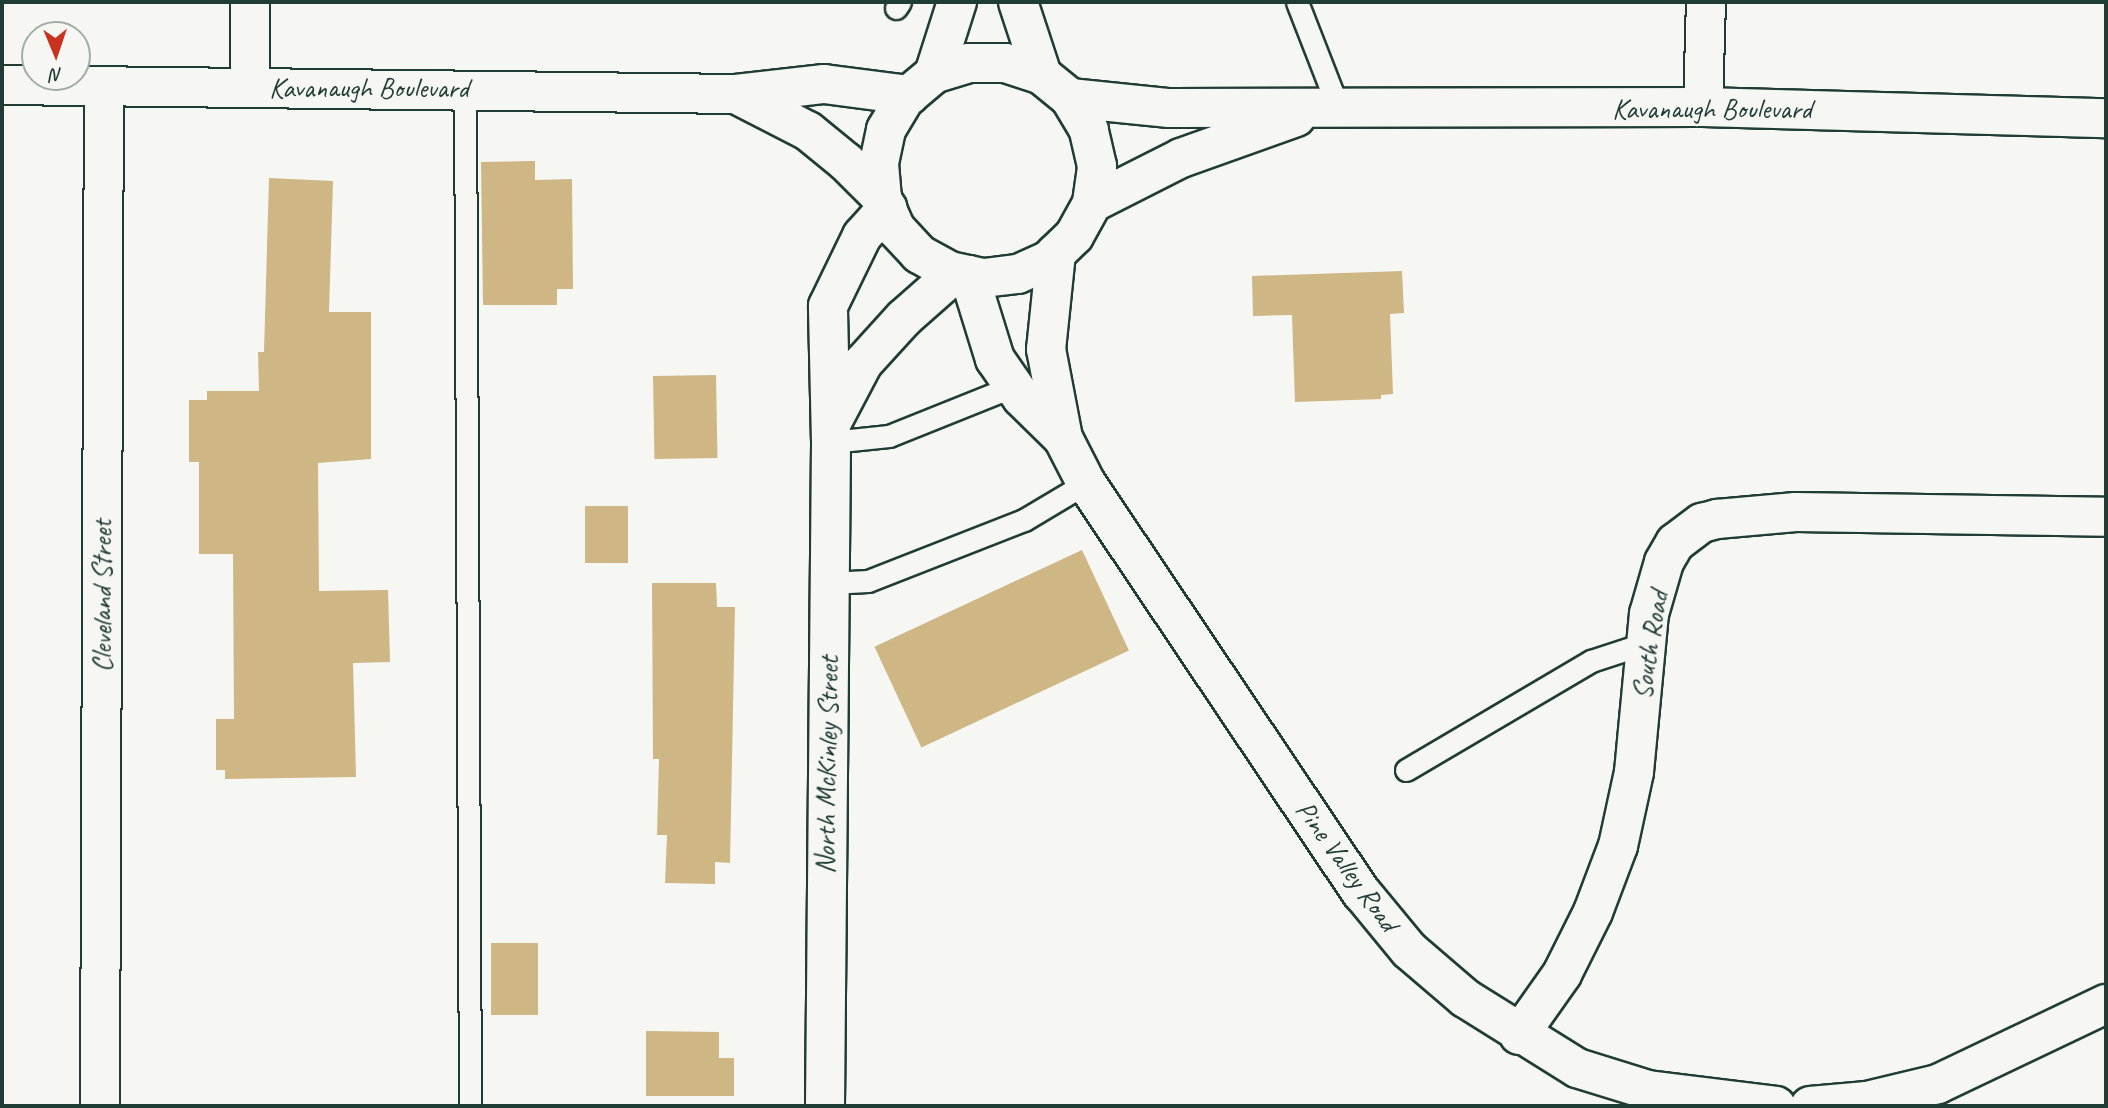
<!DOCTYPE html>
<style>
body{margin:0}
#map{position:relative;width:2108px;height:1108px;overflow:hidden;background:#f6f6f2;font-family:Caveat,sans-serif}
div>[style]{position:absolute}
.building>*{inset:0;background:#ceb685;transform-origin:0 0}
.roads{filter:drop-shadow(2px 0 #1f3d34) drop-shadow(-2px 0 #1f3d34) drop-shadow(0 2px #1f3d34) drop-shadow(0 -2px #1f3d34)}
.service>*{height:21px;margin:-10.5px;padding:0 10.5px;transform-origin:10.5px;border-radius:10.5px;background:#f6f6f2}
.minor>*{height:38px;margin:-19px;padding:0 19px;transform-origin:19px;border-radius:19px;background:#f6f6f2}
.tertiary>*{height:38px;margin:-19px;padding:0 19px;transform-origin:19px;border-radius:19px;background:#f6f6f2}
span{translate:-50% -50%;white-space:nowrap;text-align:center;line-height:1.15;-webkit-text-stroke:5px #f6f6f2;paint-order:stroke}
.street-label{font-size:28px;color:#1f3d34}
.frame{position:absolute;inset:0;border:4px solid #1f3d34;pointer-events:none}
.north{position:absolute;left:21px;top:21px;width:70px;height:70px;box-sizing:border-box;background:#f6f6f2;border:2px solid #a0aca6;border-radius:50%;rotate:178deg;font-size:19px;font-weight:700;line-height:28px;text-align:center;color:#1f3d34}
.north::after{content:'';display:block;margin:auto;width:24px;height:32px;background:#c8321e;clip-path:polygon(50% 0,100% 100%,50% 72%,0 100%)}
</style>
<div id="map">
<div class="building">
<i style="clip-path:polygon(535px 161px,535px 180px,572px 179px,573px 289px,557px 289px,557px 305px,483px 305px,481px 162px)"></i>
<i style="clip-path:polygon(269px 178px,333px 181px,329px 312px,371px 312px,371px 459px,318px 463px,319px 591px,388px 590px,390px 662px,353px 663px,356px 777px,225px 779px,225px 770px,216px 770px,216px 719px,234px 719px,233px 554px,199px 554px,199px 462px,189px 462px,189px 400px,207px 400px,207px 391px,259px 391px,258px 352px,264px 352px)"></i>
<i style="clip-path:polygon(1402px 271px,1404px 313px,1390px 314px,1393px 394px,1381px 395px,1381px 399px,1295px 402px,1292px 315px,1253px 316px,1252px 276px)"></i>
<i style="left:716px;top:375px;width:83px;height:63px;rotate:89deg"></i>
<i style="left:585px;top:506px;width:43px;height:57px"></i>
<i style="left:1082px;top:550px;width:111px;height:229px;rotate:65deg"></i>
<i style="clip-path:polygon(652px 583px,716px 583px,717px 607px,735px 607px,730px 863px,715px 862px,715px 884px,665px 883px,667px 835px,657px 835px,659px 759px,653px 759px)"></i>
<i style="left:491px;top:943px;width:47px;height:72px"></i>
<i style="clip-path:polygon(646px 1031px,719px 1032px,719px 1058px,734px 1058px,734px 1096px,646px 1096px)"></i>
</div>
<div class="roads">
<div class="service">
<i style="left:1297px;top:2px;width:116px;rotate:68.7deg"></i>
<i style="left:896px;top:8px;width:7px;rotate:-56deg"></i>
<i style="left:465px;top:88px;width:1018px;rotate:89.72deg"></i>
<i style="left:831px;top:442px;width:58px;rotate:-5.9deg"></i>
<i style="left:889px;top:436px;width:135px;rotate:-21.8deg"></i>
<i style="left:829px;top:583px;width:39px;rotate:-3deg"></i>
<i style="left:868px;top:581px;width:168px;rotate:-21.4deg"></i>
<i style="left:1024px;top:520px;width:72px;rotate:-30.8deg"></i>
<i style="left:1406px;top:770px;width:215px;rotate:-30.5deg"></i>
<i style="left:1591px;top:661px;width:58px;rotate:-18.1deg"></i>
</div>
<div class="minor">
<i style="left:250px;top:2px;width:85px;rotate:90deg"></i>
<i style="left:1018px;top:2px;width:77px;rotate:71.8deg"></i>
<i style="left:934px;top:74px;width:76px;rotate:-72.3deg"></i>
<i style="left:736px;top:94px;width:81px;rotate:27.2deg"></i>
<i style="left:808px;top:131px;width:49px;rotate:39.2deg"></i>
<i style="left:846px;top:162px;width:51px;rotate:45deg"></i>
<i style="left:882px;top:198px;width:34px;rotate:66deg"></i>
<i style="left:896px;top:229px;width:34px;rotate:47deg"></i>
<i style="left:919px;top:254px;width:35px;rotate:29deg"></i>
<i style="left:950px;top:271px;width:35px;rotate:12deg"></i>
<i style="left:984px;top:278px;width:34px;rotate:-7deg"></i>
<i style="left:1018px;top:274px;width:34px;rotate:-24deg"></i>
<i style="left:1049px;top:260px;width:35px;rotate:-44deg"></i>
<i style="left:1074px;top:236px;width:38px;rotate:-61deg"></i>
<i style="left:1092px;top:203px;width:37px;rotate:-82deg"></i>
<i style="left:1097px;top:166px;width:37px;rotate:-103deg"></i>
<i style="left:1089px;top:130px;width:37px;rotate:-121deg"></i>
<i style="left:1070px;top:98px;width:36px;rotate:-141deg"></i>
<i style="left:1042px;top:75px;width:38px;rotate:-162deg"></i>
<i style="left:1006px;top:63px;width:37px;rotate:180deg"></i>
<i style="left:969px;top:63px;width:37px;rotate:163deg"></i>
<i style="left:934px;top:74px;width:38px;rotate:140deg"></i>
<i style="left:905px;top:98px;width:37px;rotate:121deg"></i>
<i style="left:886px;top:130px;width:35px;rotate:102deg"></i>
<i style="left:879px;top:164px;width:34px;rotate:85deg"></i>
<i style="left:736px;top:94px;width:89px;rotate:-6.5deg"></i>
<i style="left:824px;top:84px;width:86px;rotate:7.4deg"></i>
<i style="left:1070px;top:98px;width:100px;rotate:5.8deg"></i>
<i style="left:1169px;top:108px;width:534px;rotate:-0.11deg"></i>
<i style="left:1703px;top:107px;width:403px;rotate:1.6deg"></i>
<i style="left:1703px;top:107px;width:105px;rotate:-88.4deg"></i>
<i style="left:1092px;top:203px;width:100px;rotate:-26.8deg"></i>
<i style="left:1181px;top:158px;width:122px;rotate:-19.6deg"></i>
<i style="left:1056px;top:253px;width:97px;rotate:95.9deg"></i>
<i style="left:1046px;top:349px;width:91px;rotate:79.2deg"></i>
<i style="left:1063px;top:438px;width:51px;rotate:62.9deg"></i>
<i style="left:1086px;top:483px;width:494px;rotate:56.1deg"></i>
<i style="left:1362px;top:893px;width:74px;rotate:50.5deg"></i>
<i style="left:1409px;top:950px;width:74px;rotate:40.6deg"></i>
<i style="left:1465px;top:998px;width:132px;rotate:32deg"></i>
<i style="left:1577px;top:1068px;width:74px;rotate:17.2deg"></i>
<i style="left:1648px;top:1090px;width:129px;rotate:7.1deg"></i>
<i style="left:969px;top:275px;width:88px;rotate:72.8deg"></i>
<i style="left:995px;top:359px;width:47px;rotate:55.3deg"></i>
<i style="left:1022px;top:398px;width:57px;rotate:44.3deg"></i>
<i style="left:831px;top:424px;width:69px;rotate:-62.3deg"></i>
<i style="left:863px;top:363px;width:61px;rotate:-47.7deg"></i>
<i style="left:904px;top:318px;width:68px;rotate:-41.4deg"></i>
<i style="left:1519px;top:1035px;width:75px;rotate:-54.8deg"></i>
<i style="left:1562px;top:974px;width:69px;rotate:-63.4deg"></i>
<i style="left:1593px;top:912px;width:71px;rotate:-69.3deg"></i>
<i style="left:1618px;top:846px;width:76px;rotate:-77.8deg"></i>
<i style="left:1634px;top:772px;width:159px;rotate:-84.6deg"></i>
<i style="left:1649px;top:614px;width:54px;rotate:-73.9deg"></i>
<i style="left:1664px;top:562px;width:22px;rotate:-60deg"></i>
<i style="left:1675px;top:543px;width:34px;rotate:-37deg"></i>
<i style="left:1702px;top:523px;width:16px;rotate:-15deg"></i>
<i style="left:1717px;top:519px;width:79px;rotate:-5.1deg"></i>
<i style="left:1796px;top:512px;width:310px;rotate:0.9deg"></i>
<i style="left:100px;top:1106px;width:1020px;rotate:-89.78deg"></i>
<i style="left:825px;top:1106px;width:664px;rotate:-89.48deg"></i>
<i style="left:831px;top:442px;width:136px;rotate:-91.3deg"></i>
<i style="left:828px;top:306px;width:78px;rotate:-64.1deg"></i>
<i style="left:862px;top:236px;width:38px;rotate:-48deg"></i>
<i style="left:1810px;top:1106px;width:57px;rotate:-5deg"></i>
<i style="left:1867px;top:1101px;width:73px;rotate:-13.5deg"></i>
<i style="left:1938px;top:1084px;width:186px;rotate:-25.5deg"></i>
</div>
<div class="tertiary">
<i style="left:2px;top:85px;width:734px;rotate:0.7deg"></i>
</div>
</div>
<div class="street-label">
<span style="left:369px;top:88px">Kavanaugh Boulevard</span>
<span style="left:1712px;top:109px">Kavanaugh Boulevard</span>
<span style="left:102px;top:596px;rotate:-90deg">Cleveland Street</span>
<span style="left:1650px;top:645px;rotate:-81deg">South Road</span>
<span style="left:827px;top:765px;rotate:-89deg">North McKinley Street</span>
<span style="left:1347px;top:866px;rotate:54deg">Pine Valley Road</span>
</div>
<div class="frame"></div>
<div class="north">N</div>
</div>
